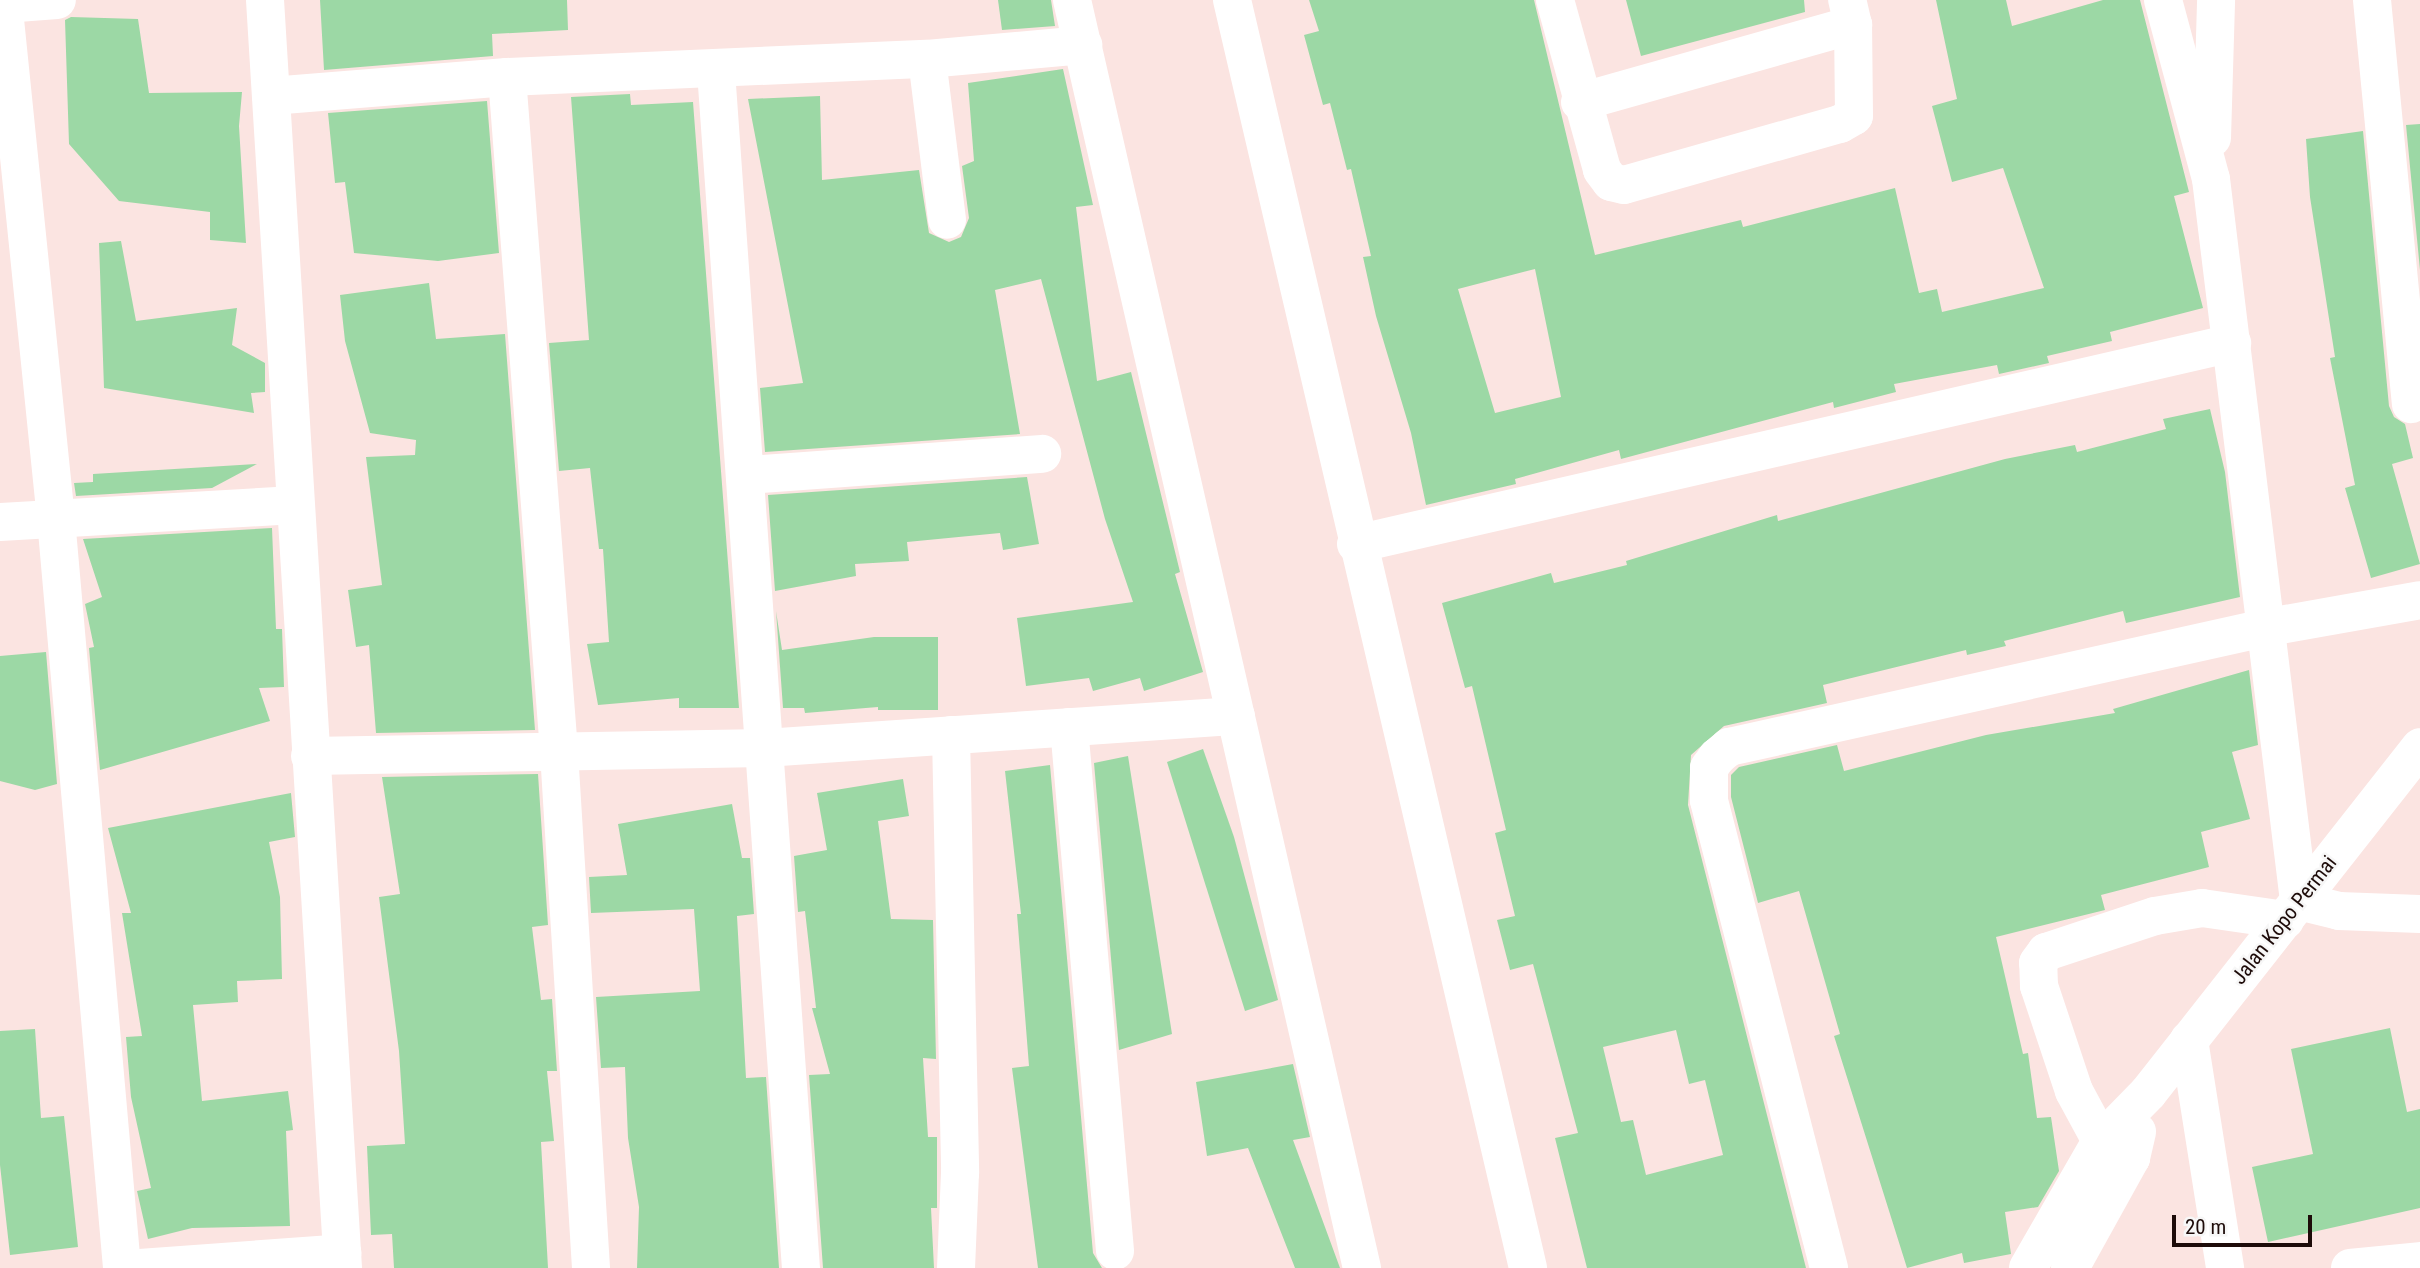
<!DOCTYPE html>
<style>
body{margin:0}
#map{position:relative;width:2420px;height:1268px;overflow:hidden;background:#fbe4e1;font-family:"Roboto Condensed",sans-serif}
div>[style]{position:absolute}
.building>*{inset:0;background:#9cd8a5}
.minor>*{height:38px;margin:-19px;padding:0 19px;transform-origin:19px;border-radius:19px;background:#fff}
span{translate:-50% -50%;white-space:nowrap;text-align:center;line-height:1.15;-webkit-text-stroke:5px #f7f7f7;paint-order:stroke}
.street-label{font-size:21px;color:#1d0b09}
.scale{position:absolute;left:2172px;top:1215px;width:140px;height:32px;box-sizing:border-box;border:4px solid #1d0b09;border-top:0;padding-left:9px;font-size:21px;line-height:24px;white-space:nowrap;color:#1d0b09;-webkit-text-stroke:5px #f7f7f7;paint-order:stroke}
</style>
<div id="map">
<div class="building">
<i style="clip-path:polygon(320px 0,567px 0,568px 30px,492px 34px,493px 56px,324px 70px)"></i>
<i style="clip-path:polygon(998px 0,1051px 0,1055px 26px,1002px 30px)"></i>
<i style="clip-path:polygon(evenodd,1309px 0,1534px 0,1595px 255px,1741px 220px,1743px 227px,1895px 188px,1919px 293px,1937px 289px,1942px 312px,2044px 288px,2003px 168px,1952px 182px,1932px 106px,1957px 99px,1936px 0,2006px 0,2012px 26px,2103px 0,2140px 0,2189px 192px,2174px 196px,2203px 308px,2110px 332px,2112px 341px,2047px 356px,2049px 363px,1999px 374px,1997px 365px,1894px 384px,1896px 392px,1834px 408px,1833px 402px,1621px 459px,1619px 450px,1515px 479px,1516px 484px,1426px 505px,1411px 433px,1376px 316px,1363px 257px,1371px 256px,1351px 169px,1347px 170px,1330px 103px,1323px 105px,1304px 35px,1319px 31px,1309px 0,1535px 269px,1561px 397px,1495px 413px,1458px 289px,1535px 269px)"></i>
<i style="clip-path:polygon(1626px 0,1804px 0,1805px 12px,1641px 56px)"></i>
<i style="clip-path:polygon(71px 17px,138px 19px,149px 93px,242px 92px,239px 126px,246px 243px,210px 240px,210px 212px,119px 201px,69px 144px,65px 20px)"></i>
<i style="clip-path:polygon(1063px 69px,1093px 205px,1076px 207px,1097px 381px,1131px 372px,1180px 572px,1175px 574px,1203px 672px,1144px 691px,1140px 678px,1093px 691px,1089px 678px,1026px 686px,1017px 618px,1133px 602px,1105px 519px,1041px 279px,995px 290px,1020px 434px,765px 452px,760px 388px,803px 383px,748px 99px,820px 96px,822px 180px,919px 170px,929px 233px,949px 242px,961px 237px,969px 218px,962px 166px,974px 161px,968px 83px)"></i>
<i style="clip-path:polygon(630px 94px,631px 105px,693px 102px,739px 708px,679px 708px,679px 698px,598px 705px,587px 644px,609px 642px,603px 549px,599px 549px,590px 468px,559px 471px,549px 343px,589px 340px,571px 97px)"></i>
<i style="clip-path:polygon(487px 101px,499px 253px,438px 261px,354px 253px,345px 182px,335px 183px,328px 113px)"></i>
<i style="clip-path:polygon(2420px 124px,2420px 270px,2406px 125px)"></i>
<i style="clip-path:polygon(2363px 131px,2389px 406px,2394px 417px,2405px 424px,2413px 458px,2392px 464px,2420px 564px,2371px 578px,2345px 488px,2355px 485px,2330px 358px,2335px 357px,2310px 197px,2306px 139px)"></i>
<i style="clip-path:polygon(121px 241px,136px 321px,237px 308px,232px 345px,265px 363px,265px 392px,251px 393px,254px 413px,104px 388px,99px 243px)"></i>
<i style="clip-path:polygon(429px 283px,436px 339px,505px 334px,535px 730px,376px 733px,369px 645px,356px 647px,348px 590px,382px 585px,366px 457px,415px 455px,416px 440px,370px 433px,345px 341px,340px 295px)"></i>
<i style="clip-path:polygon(evenodd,2210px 409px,2225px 472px,2240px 597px,2126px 623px,2123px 611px,2004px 641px,2006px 646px,1967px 655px,1966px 650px,1823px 685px,1827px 703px,1724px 726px,1691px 755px,1688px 805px,1806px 1268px,1587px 1268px,1555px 1138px,1578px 1133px,1533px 964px,1510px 970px,1497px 920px,1515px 916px,1495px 833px,1506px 830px,1472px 686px,1465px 688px,1442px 603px,1551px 573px,1554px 583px,1627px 565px,1626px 561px,1777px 515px,1778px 521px,2005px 459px,2075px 445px,2077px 452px,2166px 429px,2163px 419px,2210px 409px,1676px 1030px,1689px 1084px,1705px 1080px,1723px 1155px,1646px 1175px,1633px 1120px,1621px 1122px,1603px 1047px,1676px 1030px)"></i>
<i style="clip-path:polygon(257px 464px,212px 488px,76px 496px,74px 483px,93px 482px,93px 474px)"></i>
<i style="clip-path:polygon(1027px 477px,1039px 544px,1003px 550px,1000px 533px,907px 542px,909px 561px,855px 564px,856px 576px,775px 591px,768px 495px)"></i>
<i style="clip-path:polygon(272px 528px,276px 629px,282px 629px,284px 687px,259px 688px,270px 721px,100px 770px,89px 648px,94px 647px,85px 604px,102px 597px,83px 539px)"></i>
<i style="clip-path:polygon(776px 611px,782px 650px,874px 637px,938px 637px,938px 710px,878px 710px,878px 707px,805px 713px,804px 708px,783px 708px)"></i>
<i style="clip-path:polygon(46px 652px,57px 784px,35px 790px,0 781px,0 656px)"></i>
<i style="clip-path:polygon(2249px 670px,2258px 745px,2232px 752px,2250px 819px,2201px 832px,2209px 867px,2101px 895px,2105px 910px,1996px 937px,2023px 1054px,2028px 1053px,2037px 1118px,2051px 1117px,2059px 1171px,2038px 1207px,2005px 1212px,2011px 1254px,1964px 1263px,1962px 1253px,1907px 1268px,1834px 1036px,1840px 1034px,1799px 891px,1758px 903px,1731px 797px,1731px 775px,1739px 767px,1837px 745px,1844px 771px,1986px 735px,2115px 713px,2113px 709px)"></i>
<i style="clip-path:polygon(1203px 749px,1234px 837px,1278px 1000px,1245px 1011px,1167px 762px)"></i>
<i style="clip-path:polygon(1128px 756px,1172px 1034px,1119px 1050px,1094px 763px)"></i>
<i style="clip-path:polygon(1050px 765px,1093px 1253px,1102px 1268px,1038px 1268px,1012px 1068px,1029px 1066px,1017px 914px,1021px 914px,1005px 771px)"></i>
<i style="clip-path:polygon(538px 774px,548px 925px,532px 927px,541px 1000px,552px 999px,557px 1071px,547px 1071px,554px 1141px,541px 1142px,548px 1268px,394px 1268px,392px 1234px,371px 1235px,367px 1146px,405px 1144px,399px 1051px,379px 897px,400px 894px,382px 777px)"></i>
<i style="clip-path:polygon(903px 779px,909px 816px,878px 821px,891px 919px,933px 920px,936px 1059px,923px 1058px,928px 1137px,937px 1137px,937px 1208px,931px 1208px,934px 1268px,823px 1268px,809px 1075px,830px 1074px,812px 1008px,816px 1008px,805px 911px,798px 912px,794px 856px,827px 850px,817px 793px)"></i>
<i style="clip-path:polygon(291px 793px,295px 837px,269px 842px,280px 897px,282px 979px,237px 981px,238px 1002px,193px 1005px,202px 1101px,288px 1091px,293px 1130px,286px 1131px,290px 1226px,192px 1228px,148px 1239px,137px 1191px,151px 1188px,131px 1097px,126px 1037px,142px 1036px,122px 913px,131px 913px,108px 828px)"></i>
<i style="clip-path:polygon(732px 804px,742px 858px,750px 858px,754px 914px,737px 916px,746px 1078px,766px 1077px,779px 1268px,637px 1268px,639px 1207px,628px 1138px,625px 1067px,601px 1068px,596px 997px,700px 991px,694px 909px,591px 913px,589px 877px,627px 875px,618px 824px)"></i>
<i style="clip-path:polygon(2390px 1028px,2407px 1112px,2420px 1109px,2420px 1208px,2268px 1242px,2252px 1167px,2313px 1154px,2291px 1049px)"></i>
<i style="clip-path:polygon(35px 1029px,41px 1118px,64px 1116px,78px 1247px,10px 1255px,0 1165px,0 1031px)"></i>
<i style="clip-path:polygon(1293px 1064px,1310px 1137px,1293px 1140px,1340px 1268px,1295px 1268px,1248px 1148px,1207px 1156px,1196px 1082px)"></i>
</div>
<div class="minor">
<i style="left:3px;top:0;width:522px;rotate:84.17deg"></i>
<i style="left:56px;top:519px;width:752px;rotate:84.96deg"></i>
<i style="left:265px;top:0;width:1270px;rotate:86.48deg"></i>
<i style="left:1072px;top:0;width:1301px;rotate:77.12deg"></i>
<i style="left:1232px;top:0;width:1302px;rotate:76.86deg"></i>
<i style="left:1555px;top:0;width:176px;rotate:74.5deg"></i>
<i style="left:1602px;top:170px;width:15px;rotate:53deg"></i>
<i style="left:1611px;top:182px;width:13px;rotate:13deg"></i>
<i style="left:1624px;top:185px;width:224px;rotate:-15.8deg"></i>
<i style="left:1840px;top:124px;width:16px;rotate:-30deg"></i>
<i style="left:1854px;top:116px;width:91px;rotate:-90.6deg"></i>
<i style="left:1853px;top:25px;width:26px;rotate:-103deg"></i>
<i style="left:2163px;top:0;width:185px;rotate:75deg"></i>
<i style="left:2211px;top:179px;width:727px;rotate:83.05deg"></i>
<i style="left:2299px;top:901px;width:41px;rotate:14deg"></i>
<i style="left:2339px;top:911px;width:81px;rotate:2.1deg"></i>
<i style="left:2372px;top:0;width:406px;rotate:84.5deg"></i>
<i style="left:4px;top:4px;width:53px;rotate:-4.3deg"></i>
<i style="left:927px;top:59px;width:162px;rotate:82.9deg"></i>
<i style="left:716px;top:71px;width:1200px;rotate:85.94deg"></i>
<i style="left:507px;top:77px;width:677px;rotate:85.59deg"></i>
<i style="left:559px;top:752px;width:517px;rotate:86.45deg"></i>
<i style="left:271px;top:96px;width:237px;rotate:-4.6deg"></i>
<i style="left:507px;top:77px;width:420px;rotate:-2.5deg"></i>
<i style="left:927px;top:59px;width:157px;rotate:-5.1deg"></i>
<i style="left:1580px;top:102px;width:284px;rotate:-15.8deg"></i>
<i style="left:2212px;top:138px;width:138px;rotate:-88.3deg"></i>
<i style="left:747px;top:475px;width:296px;rotate:-4.1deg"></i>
<i style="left:0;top:522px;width:295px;rotate:-3.3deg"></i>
<i style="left:1356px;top:544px;width:899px;rotate:-12.92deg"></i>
<i style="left:1069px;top:727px;width:526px;rotate:84.98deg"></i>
<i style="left:951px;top:735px;width:438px;rotate:88.8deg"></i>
<i style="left:960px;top:1173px;width:95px;rotate:92.4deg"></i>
<i style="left:310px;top:756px;width:455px;rotate:-1deg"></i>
<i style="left:765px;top:748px;width:472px;rotate:-3.9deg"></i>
<i style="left:2189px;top:1040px;width:231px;rotate:81deg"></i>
<i style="left:2131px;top:1158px;width:34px;rotate:-150deg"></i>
<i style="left:2101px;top:1141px;width:57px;rotate:-118.4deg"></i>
<i style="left:2074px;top:1091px;width:111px;rotate:-108.4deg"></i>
<i style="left:2039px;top:986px;width:23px;rotate:-92deg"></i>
<i style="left:2038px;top:963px;width:14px;rotate:-54deg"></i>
<i style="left:2046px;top:952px;width:115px;rotate:-18.3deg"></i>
<i style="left:2155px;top:916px;width:48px;rotate:-9.7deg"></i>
<i style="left:2202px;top:908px;width:84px;rotate:8.2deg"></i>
<i style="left:140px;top:1268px;width:203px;rotate:-4.2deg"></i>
<i style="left:1829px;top:1268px;width:483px;rotate:-104.4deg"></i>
<i style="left:1709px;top:800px;width:32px;rotate:-90deg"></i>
<i style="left:1709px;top:768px;width:14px;rotate:-54deg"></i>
<i style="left:1717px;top:757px;width:16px;rotate:-40deg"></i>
<i style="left:1729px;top:747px;width:553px;rotate:-12.53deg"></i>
<i style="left:2269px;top:627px;width:153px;rotate:-10.1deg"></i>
<i style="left:2028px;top:1268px;width:146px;rotate:-60.1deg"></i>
<i style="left:2101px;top:1141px;width:67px;rotate:-45.6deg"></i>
<i style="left:2148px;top:1093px;width:440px;rotate:-51.8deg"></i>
<i style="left:2070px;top:1268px;width:126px;rotate:-61deg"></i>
<i style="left:2131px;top:1158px;width:27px;rotate:-77deg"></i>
<i style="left:2350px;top:1268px;width:70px;rotate:-5.7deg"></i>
</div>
<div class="street-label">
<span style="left:2284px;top:920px;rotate:-52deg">Jalan Kopo Permai</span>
</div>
<div class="scale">20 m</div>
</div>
